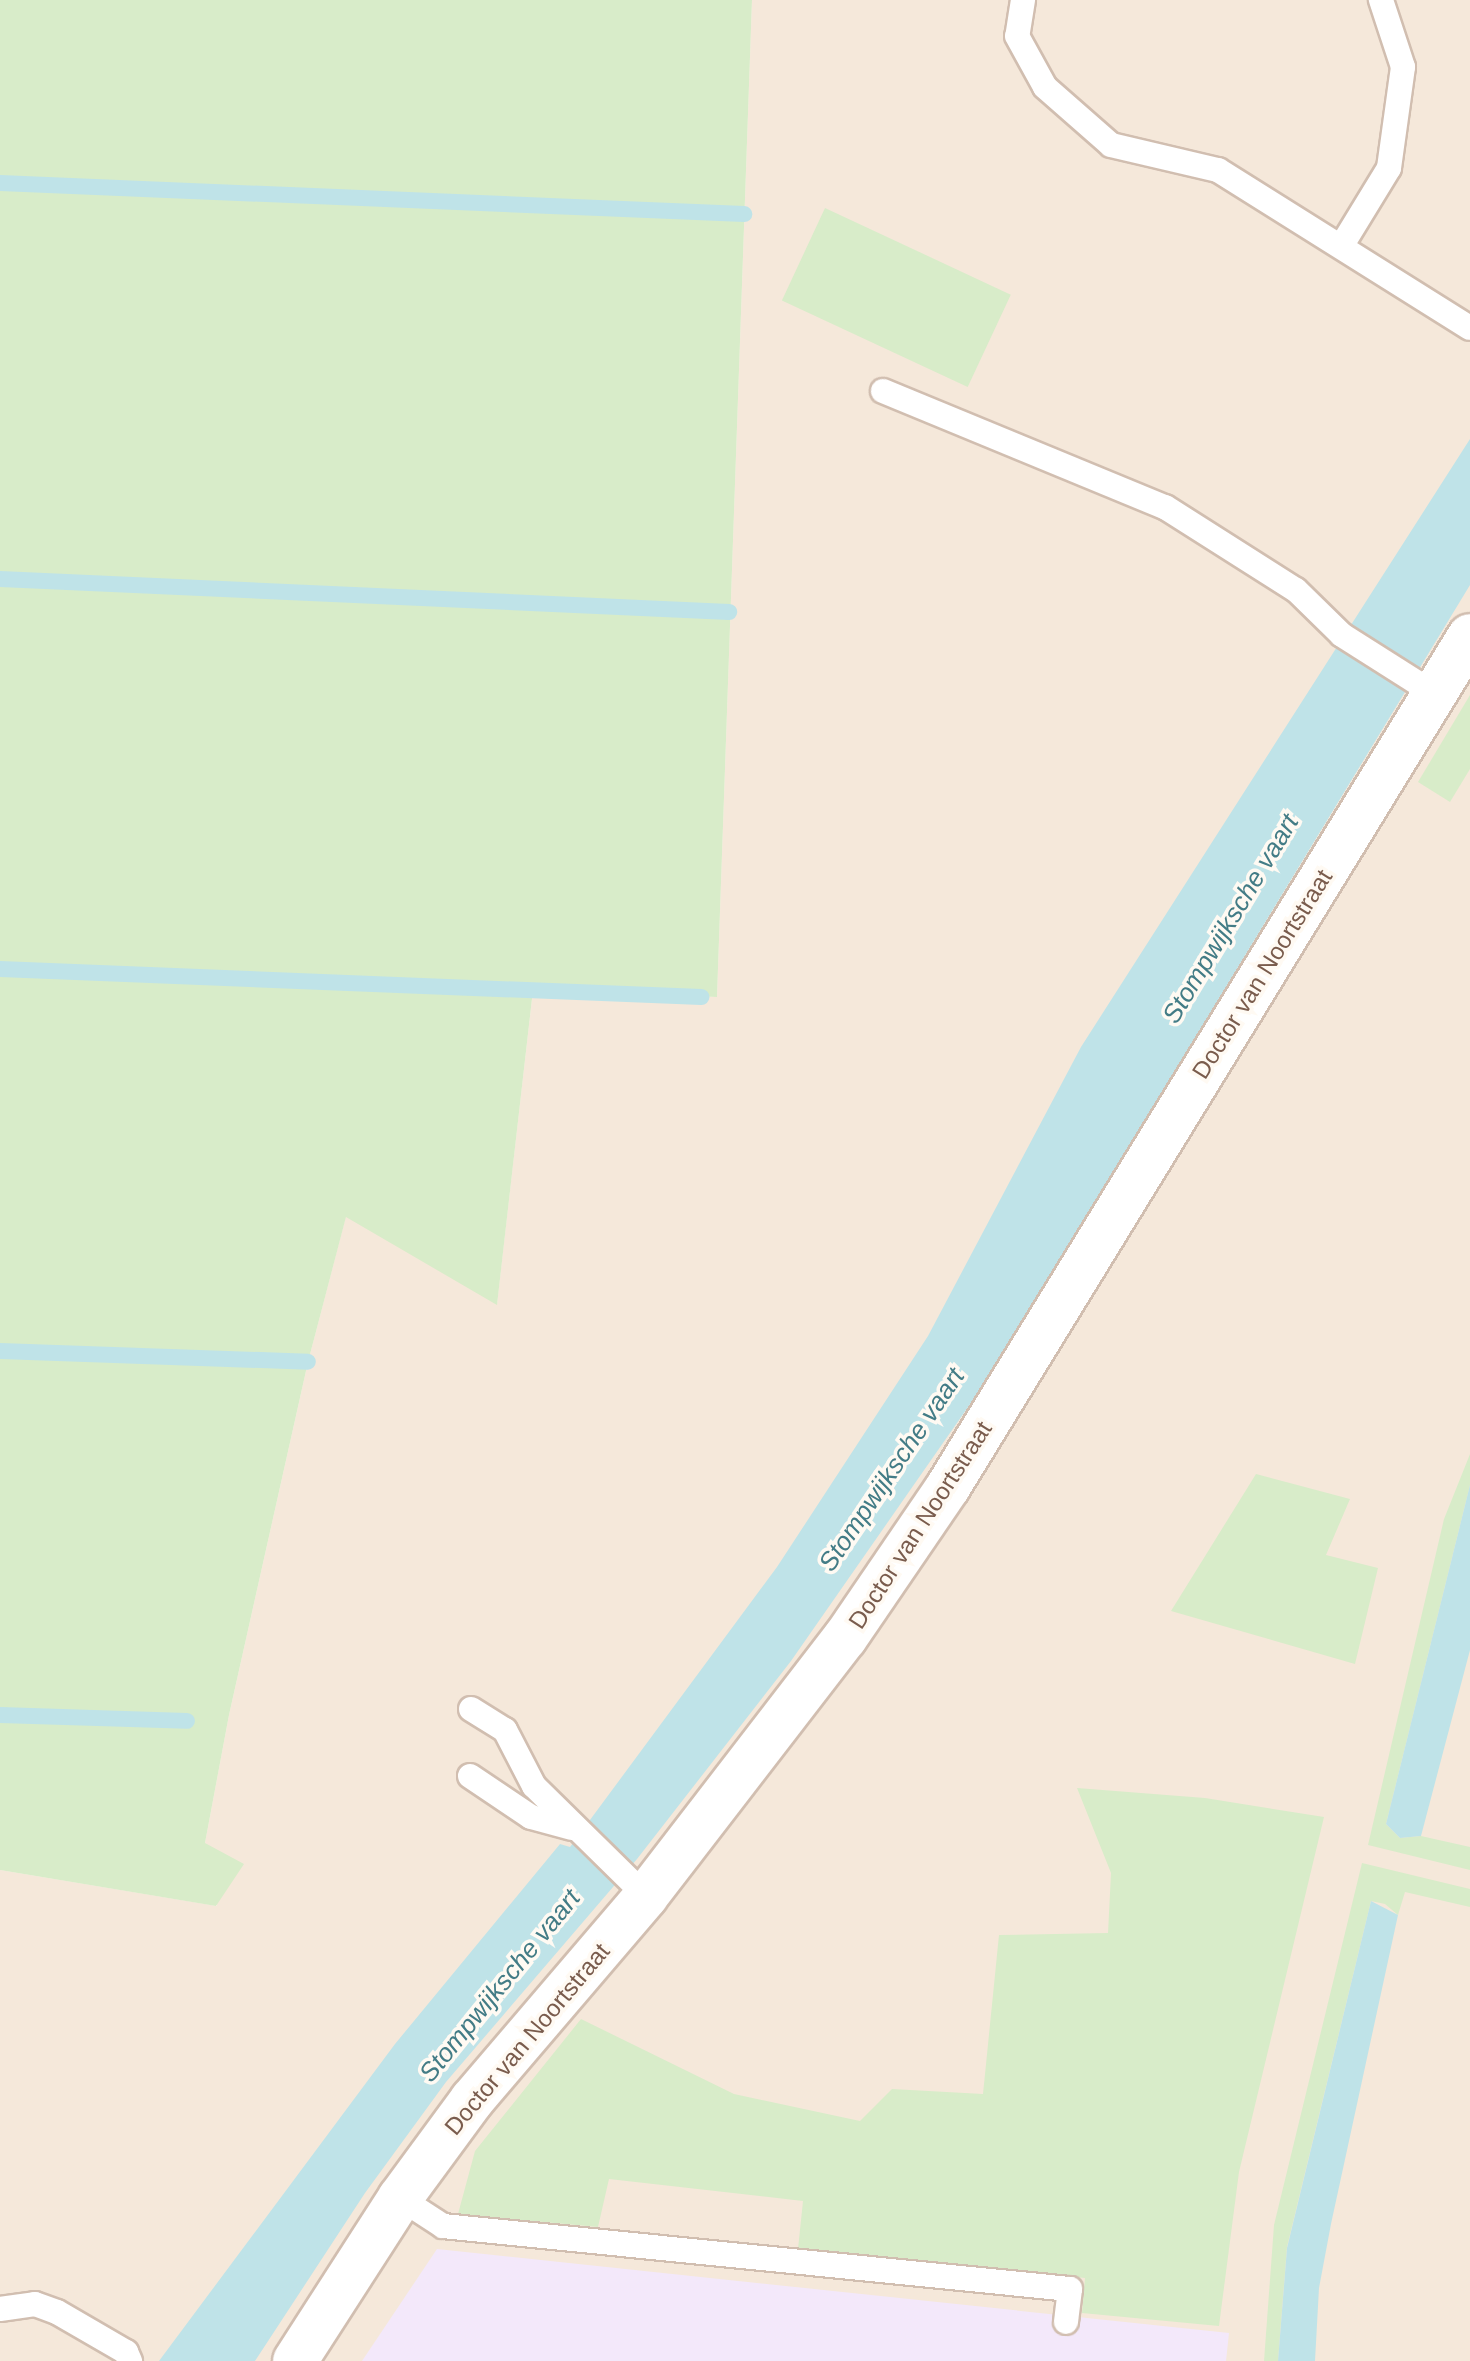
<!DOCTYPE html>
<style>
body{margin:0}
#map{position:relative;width:1470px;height:2361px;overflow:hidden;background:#fdf6ec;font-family:Arial,sans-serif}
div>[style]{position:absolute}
.residential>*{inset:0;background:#f5e8da}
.education>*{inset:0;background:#f3e8fa}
.green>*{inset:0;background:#d8ecc9;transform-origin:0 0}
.water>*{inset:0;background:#bfe3e8}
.stream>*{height:16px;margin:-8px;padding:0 8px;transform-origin:8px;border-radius:8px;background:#bfe3e8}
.roads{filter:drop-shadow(2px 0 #d1beb0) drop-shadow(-2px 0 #d1beb0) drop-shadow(0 2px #d1beb0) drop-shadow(0 -2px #d1beb0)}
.lane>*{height:24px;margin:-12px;padding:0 12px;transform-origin:12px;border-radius:12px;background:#fff}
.street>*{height:44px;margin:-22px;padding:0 22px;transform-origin:22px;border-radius:22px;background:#fff}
span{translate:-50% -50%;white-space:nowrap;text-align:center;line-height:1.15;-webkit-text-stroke:7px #fffaf3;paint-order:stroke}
.street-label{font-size:24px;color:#7a5c4d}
.water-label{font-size:26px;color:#437c86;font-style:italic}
</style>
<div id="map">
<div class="residential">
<i style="clip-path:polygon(752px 0,1470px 0,1470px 2361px,0 2361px,0 1870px,217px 1906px,205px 1843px,229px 1715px,308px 1362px,346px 1216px,497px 1304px,533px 990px,717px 997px)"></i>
</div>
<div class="education">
<i style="clip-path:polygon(437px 2249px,1229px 2333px,1226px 2361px,362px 2361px)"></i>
</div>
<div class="green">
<i style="clip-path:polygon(0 0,752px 0,717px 997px,533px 990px,497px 1305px,346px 1217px,308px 1362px,229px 1715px,205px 1843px,244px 1864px,216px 1906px,0 1870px)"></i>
<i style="left:825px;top:208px;width:205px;height:102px;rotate:25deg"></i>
<i style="clip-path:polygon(1470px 695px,1470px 769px,1450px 802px,1418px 782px)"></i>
<i style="clip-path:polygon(1470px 1454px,1470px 1485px,1386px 1824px,1400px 1838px,1421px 1836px,1470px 1847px,1470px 1870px,1368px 1845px,1444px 1519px)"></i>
<i style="clip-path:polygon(1256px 1474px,1350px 1499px,1326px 1555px,1378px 1568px,1355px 1664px,1171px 1611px)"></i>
<i style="clip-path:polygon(1077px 1788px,1205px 1798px,1324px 1817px,1239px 2172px,1219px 2326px,1082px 2313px,1085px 2278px,798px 2249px,803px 2201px,609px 2179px,598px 2227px,458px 2214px,475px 2151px,581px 2019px,734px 2094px,860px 2121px,892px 2089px,983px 2094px,999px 1935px,1108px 1933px,1111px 1873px)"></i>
<i style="clip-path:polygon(1362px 1863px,1470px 1889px,1470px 1907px,1405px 1892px,1398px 1915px,1385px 1904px,1371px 1901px,1287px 2247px,1278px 2361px,1264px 2361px,1274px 2225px)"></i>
</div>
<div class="water">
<i style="clip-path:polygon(1470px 439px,1470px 585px,989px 1377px,791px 1661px,637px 1859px,446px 2082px,365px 2193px,255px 2361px,159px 2361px,395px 2044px,560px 1844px,570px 1847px,777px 1567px,928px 1336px,1081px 1047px)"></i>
<i style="clip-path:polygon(1470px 1485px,1470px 1650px,1421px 1836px,1400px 1838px,1386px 1824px)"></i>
<i style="clip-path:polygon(1371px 1901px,1398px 1915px,1331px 2224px,1319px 2288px,1315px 2361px,1278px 2361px,1287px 2248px)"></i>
</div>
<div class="stream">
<i style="left:0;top:183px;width:745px;rotate:2.39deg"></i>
<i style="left:0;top:579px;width:730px;rotate:2.59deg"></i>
<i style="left:0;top:969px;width:702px;rotate:2.29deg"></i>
<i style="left:0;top:1351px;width:308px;rotate:2deg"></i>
<i style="left:0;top:1715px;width:187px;rotate:1.8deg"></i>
</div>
<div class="roads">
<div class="lane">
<i style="left:1023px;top:0;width:36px;rotate:99deg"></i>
<i style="left:1017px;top:36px;width:58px;rotate:61.2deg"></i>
<i style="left:1045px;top:87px;width:88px;rotate:41.3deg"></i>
<i style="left:1111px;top:145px;width:110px;rotate:13.2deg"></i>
<i style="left:1218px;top:170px;width:297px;rotate:32.1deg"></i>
<i style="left:1342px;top:245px;width:90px;rotate:-58.6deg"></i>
<i style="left:1389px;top:168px;width:102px;rotate:-82.1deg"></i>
<i style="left:1403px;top:67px;width:71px;rotate:-108.2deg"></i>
<i style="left:883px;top:391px;width:305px;rotate:22.4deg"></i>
<i style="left:1165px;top:507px;width:155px;rotate:32.4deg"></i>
<i style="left:1296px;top:590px;width:64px;rotate:44.4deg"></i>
<i style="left:1342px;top:635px;width:110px;rotate:32.4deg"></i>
<i style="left:471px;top:1709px;width:40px;rotate:32deg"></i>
<i style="left:505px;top:1730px;width:63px;rotate:62.6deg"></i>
<i style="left:534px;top:1786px;width:157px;rotate:44.5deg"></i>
<i style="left:470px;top:1776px;width:73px;rotate:33.9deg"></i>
<i style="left:531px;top:1817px;width:42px;rotate:15deg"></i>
<i style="left:400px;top:2198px;width:51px;rotate:33.1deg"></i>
<i style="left:443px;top:2226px;width:630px;rotate:5.74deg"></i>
<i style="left:1070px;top:2289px;width:33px;rotate:97deg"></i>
<i style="left:0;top:2309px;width:35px;rotate:-8deg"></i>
<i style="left:35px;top:2304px;width:23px;rotate:20deg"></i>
<i style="left:57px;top:2312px;width:80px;rotate:30.1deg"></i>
<i style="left:126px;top:2352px;width:10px;rotate:66deg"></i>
</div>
<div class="street">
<i style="left:295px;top:2361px;width:194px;rotate:-57.2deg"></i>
<i style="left:400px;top:2198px;width:122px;rotate:-53.7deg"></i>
<i style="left:472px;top:2100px;width:268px;rotate:-49.5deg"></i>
<i style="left:646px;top:1896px;width:326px;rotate:-52.4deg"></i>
<i style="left:845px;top:1638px;width:183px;rotate:-55.7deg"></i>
<i style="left:948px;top:1487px;width:998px;rotate:-58.48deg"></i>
</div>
</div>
<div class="street-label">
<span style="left:1262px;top:974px;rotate:-58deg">Doctor van Noortstraat</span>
<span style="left:920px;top:1525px;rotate:-57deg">Doctor van Noortstraat</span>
<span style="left:527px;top:2039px;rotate:-50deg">Doctor van Noortstraat</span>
</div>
<div class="water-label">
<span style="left:1231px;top:919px;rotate:-59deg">Stompwijksche vaart</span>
<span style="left:892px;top:1470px;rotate:-56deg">Stompwijksche vaart</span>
<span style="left:500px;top:1986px;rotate:-51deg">Stompwijksche vaart</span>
</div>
</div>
